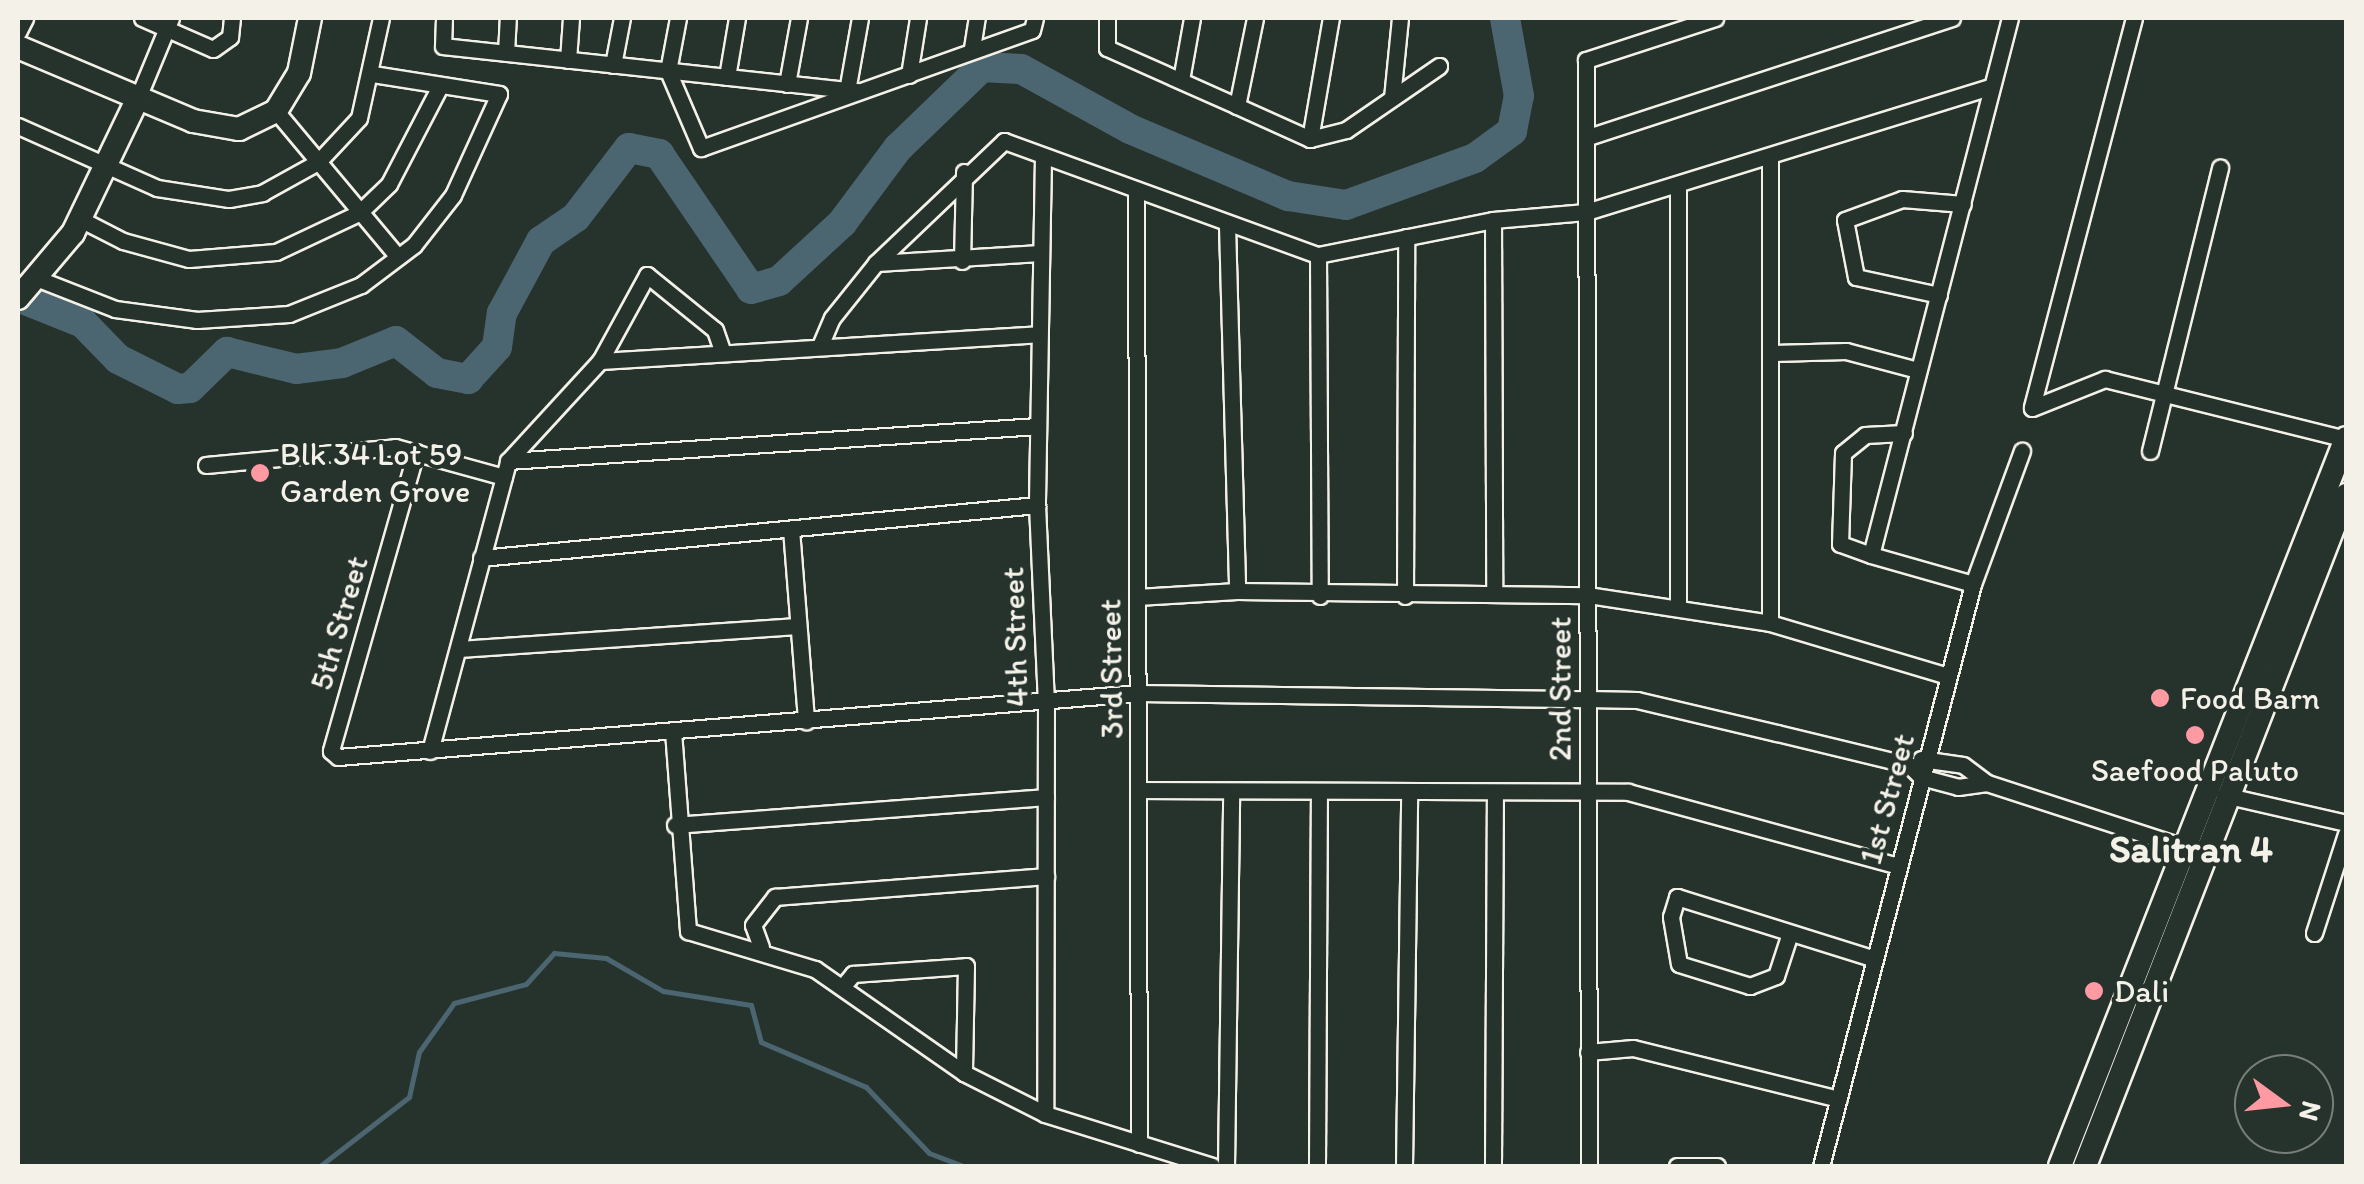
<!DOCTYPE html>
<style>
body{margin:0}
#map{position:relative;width:2364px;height:1184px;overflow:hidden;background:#26332d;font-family:Itim,sans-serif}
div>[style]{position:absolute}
.stream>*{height:5px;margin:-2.5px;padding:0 2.5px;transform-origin:2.5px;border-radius:2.5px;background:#4c6671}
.river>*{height:30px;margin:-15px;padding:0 15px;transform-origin:15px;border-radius:15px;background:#4c6671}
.roads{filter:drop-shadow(2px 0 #f4f1e8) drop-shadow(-2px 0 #f4f1e8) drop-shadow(0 2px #f4f1e8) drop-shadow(0 -2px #f4f1e8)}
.street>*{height:15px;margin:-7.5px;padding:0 7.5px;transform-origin:7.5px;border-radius:7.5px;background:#26332d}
.secondary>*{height:22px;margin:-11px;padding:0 11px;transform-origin:11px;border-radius:11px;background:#26332d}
.dots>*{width:28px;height:28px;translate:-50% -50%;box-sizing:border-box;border:5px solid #26332d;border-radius:50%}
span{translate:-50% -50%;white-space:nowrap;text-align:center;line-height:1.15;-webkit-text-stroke:8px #26332d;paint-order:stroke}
.poi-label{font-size:32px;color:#f4f1e8}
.left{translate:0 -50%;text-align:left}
.street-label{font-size:32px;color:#f4f1e8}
.quarter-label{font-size:38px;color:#f4f1e8;font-weight:700}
.frame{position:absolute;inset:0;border:20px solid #f4f1e8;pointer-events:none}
.north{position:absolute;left:2234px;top:1054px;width:100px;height:100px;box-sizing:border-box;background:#26332d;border:2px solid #787f78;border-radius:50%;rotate:105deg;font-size:28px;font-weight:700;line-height:40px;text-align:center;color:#f4f1e8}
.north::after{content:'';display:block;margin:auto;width:35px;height:45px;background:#ff9aa2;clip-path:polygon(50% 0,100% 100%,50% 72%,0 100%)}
</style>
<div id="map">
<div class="stream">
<i style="left:241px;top:1166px;width:79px"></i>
<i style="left:320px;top:1166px;width:113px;rotate:-37.8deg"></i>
<i style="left:409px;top:1097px;width:46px;rotate:-77.5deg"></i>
<i style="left:419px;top:1052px;width:60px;rotate:-54.5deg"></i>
<i style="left:454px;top:1003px;width:74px;rotate:-14.8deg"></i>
<i style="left:526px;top:984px;width:42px;rotate:-47.9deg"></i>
<i style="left:554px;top:953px;width:52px;rotate:5.5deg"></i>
<i style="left:606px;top:958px;width:66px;rotate:30.1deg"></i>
<i style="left:663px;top:991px;width:89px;rotate:9deg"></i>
<i style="left:751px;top:1005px;width:38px;rotate:75deg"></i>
<i style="left:761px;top:1042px;width:114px;rotate:23.2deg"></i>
<i style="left:866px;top:1087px;width:91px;rotate:46.3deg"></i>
<i style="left:929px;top:1153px;width:36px;rotate:21deg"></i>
<i style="left:1020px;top:1166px;width:41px"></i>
</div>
<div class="river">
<i style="left:18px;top:297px;width:70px;rotate:21.8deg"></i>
<i style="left:83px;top:323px;width:50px;rotate:45.8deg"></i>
<i style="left:118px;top:359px;width:67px;rotate:26.6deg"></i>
<i style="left:178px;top:389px;width:12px;rotate:-5deg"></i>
<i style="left:190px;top:388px;width:52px;rotate:-44.2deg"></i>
<i style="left:227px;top:352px;width:71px;rotate:13.8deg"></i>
<i style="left:296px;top:369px;width:46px;rotate:-7.4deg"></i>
<i style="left:342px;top:363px;width:58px;rotate:-22.2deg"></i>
<i style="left:396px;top:341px;width:52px;rotate:38deg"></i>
<i style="left:437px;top:373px;width:32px;rotate:11deg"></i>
<i style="left:468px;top:379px;width:43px;rotate:-47.8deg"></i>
<i style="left:497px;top:347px;width:34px;rotate:-82deg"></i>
<i style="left:502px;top:313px;width:82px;rotate:-61.6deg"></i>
<i style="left:541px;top:241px;width:42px;rotate:-34.4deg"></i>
<i style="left:576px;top:217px;width:87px;rotate:-52.5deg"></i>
<i style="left:629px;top:148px;width:31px;rotate:11deg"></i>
<i style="left:659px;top:154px;width:163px;rotate:55.7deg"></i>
<i style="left:751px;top:289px;width:29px;rotate:-16deg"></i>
<i style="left:779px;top:281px;width:86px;rotate:-42.6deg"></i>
<i style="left:842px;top:223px;width:94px;rotate:-53.3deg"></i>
<i style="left:898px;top:148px;width:117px;rotate:-44deg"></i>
<i style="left:982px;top:67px;width:39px;rotate:3deg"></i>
<i style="left:1021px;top:69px;width:124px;rotate:28.8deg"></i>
<i style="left:1130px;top:129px;width:172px;rotate:23deg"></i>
<i style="left:1288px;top:196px;width:59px;rotate:8.8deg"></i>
<i style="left:1346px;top:205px;width:137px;rotate:-20deg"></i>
<i style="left:1475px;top:158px;width:46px;rotate:-36.1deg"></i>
<i style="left:1512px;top:131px;width:36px;rotate:-79deg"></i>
<i style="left:1519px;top:96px;width:79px;rotate:-100.2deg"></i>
</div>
<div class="roads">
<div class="street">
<i style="left:142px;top:18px;width:77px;rotate:23.6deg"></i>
<i style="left:213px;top:49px;width:21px;rotate:-35deg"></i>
<i style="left:230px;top:37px;width:19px;rotate:-84deg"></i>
<i style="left:444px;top:18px;width:28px;rotate:92deg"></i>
<i style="left:443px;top:46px;width:417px;rotate:6.2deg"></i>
<i style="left:678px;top:18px;width:54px;rotate:100.7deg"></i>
<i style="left:668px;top:71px;width:84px;rotate:66.8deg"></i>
<i style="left:701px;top:148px;width:351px;rotate:-19.6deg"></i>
<i style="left:1032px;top:30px;width:12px;rotate:-76deg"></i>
<i style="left:1107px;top:18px;width:30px;rotate:90deg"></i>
<i style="left:1107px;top:48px;width:142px;rotate:24deg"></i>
<i style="left:1237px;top:106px;width:90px;rotate:-78.4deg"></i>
<i style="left:2134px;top:18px;width:403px;rotate:104.7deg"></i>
<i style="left:2032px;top:408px;width:79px;rotate:-21.7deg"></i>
<i style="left:2105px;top:379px;width:248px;rotate:14deg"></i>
<i style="left:18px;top:32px;width:16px;rotate:-63deg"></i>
<i style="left:972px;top:48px;width:30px;rotate:-81deg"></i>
<i style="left:506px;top:53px;width:35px;rotate:-87deg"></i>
<i style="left:568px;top:60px;width:42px;rotate:-85.9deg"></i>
<i style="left:613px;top:65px;width:48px;rotate:-79.2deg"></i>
<i style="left:909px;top:75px;width:58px;rotate:-81deg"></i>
<i style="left:727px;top:77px;width:60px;rotate:-80.4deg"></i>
<i style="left:1181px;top:80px;width:63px;rotate:-79.9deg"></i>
<i style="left:787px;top:84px;width:67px;rotate:-79.7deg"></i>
<i style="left:847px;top:91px;width:74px;rotate:-79.9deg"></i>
<i style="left:1392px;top:98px;width:80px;rotate:-84.3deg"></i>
<i style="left:137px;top:100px;width:89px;rotate:-67.5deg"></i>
<i style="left:1237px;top:106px;width:80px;rotate:24.3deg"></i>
<i style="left:1310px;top:139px;width:37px;rotate:-14deg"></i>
<i style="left:1346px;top:130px;width:113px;rotate:-34.5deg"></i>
<i style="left:276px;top:111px;width:190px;rotate:50.1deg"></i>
<i style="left:18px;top:126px;width:152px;rotate:24deg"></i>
<i style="left:157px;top:188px;width:73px;rotate:8.7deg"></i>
<i style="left:229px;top:199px;width:34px;rotate:-10deg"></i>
<i style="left:262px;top:193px;width:64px;rotate:-29deg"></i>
<i style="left:318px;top:162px;width:60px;rotate:-47deg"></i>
<i style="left:359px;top:118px;width:102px;rotate:-77.6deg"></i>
<i style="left:1588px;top:137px;width:383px;rotate:-18.1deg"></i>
<i style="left:1310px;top:139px;width:123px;rotate:-80.2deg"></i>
<i style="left:1770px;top:156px;width:467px;rotate:90deg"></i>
<i style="left:1043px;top:157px;width:348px;rotate:91deg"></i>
<i style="left:1037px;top:505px;width:195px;rotate:87.4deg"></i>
<i style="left:1046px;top:700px;width:414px;rotate:90.1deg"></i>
<i style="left:1678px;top:184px;width:419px;rotate:90deg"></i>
<i style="left:1136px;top:194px;width:950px;rotate:89.82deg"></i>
<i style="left:80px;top:219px;width:48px;rotate:27.1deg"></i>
<i style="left:123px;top:241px;width:68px;rotate:15.3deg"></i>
<i style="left:189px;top:259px;width:87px;rotate:-4.6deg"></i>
<i style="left:276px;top:252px;width:92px;rotate:-25.2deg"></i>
<i style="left:359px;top:213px;width:42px;rotate:-44deg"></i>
<i style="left:389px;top:184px;width:110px;rotate:-62.5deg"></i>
<i style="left:1493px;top:220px;width:374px;rotate:89.8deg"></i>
<i style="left:1227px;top:225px;width:366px;rotate:88.4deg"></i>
<i style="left:1318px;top:255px;width:341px;rotate:89.7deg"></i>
<i style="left:962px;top:261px;width:89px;rotate:-88.7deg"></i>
<i style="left:876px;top:263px;width:165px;rotate:-3.5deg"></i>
<i style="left:36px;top:278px;width:85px;rotate:21.4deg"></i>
<i style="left:115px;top:309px;width:83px;rotate:7.6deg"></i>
<i style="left:197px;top:320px;width:92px;rotate:-3.7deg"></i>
<i style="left:289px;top:314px;width:78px;rotate:-21.9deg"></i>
<i style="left:361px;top:285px;width:66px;rotate:-37deg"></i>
<i style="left:414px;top:245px;width:63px;rotate:-52deg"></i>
<i style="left:453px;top:195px;width:111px;rotate:-65.5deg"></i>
<i style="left:499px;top:94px;width:128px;rotate:-171deg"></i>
<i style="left:1939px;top:295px;width:85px;rotate:-167.8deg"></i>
<i style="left:1856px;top:277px;width:58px;rotate:-100.9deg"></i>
<i style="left:1845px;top:220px;width:61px;rotate:-20.2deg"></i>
<i style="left:1902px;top:199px;width:61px;rotate:4.7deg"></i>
<i style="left:820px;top:346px;width:30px;rotate:-67deg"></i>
<i style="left:832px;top:318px;width:70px;rotate:-51.3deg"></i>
<i style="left:876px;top:263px;width:177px;rotate:-43.6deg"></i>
<i style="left:1004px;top:141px;width:334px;rotate:20deg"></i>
<i style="left:1318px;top:255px;width:178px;rotate:-11.3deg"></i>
<i style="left:1493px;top:220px;width:93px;rotate:-4.9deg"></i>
<i style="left:1586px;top:212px;width:424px;rotate:-17.2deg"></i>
<i style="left:1773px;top:353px;width:73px;rotate:-1.6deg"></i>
<i style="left:1846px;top:351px;width:74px;rotate:14.8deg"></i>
<i style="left:600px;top:361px;width:440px;rotate:-3.5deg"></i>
<i style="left:2150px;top:451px;width:292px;rotate:-76.1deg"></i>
<i style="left:416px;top:452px;width:311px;rotate:105.9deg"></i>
<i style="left:331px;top:751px;width:9px;rotate:41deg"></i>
<i style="left:338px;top:757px;width:803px;rotate:-4.57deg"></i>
<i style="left:1138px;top:693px;width:449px;rotate:0.8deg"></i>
<i style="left:1587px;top:699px;width:50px;rotate:1.1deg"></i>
<i style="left:1637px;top:700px;width:144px;rotate:13.3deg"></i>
<i style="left:1777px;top:733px;width:136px;rotate:13.6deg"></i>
<i style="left:1909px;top:765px;width:17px;rotate:45deg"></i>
<i style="left:1921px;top:777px;width:38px;rotate:15deg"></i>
<i style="left:1958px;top:787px;width:29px;rotate:-8deg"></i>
<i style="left:508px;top:461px;width:531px;rotate:-3.78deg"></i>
<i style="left:206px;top:465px;width:190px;rotate:-5.4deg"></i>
<i style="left:395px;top:447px;width:113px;rotate:15.4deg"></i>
<i style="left:791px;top:529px;width:193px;rotate:85.5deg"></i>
<i style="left:1871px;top:555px;width:33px;rotate:-160deg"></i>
<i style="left:1840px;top:544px;width:91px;rotate:-88.1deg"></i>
<i style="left:1843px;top:453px;width:28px;rotate:-39deg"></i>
<i style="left:1865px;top:435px;width:39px;rotate:-3deg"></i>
<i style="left:481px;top:558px;width:559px;rotate:-5.45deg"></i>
<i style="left:1973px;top:584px;width:106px;rotate:-164.1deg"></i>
<i style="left:1871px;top:555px;width:555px;rotate:-75.49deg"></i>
<i style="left:1405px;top:596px;width:359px;rotate:-89.8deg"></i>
<i style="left:1137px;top:597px;width:100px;rotate:-3.4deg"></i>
<i style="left:1237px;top:591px;width:351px;rotate:0.7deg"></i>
<i style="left:1588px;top:595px;width:184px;rotate:8.7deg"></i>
<i style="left:1770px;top:623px;width:186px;rotate:16.6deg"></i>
<i style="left:459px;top:649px;width:339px;rotate:-3.9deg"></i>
<i style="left:673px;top:731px;width:201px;rotate:85.7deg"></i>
<i style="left:688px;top:931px;width:133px;rotate:16.7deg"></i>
<i style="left:815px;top:969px;width:182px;rotate:34.9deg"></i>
<i style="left:964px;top:1073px;width:91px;rotate:26.8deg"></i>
<i style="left:1045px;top:1114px;width:175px;rotate:17.3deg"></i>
<i style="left:430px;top:751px;width:300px;rotate:-74.9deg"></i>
<i style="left:508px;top:461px;width:136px;rotate:-47.4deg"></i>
<i style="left:600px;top:361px;width:98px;rotate:-61.3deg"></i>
<i style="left:647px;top:275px;width:87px;rotate:39deg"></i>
<i style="left:715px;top:330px;width:24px;rotate:71deg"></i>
<i style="left:1921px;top:759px;width:42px;rotate:8.1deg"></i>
<i style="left:1963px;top:765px;width:30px;rotate:37deg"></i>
<i style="left:1987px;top:783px;width:213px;rotate:18deg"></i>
<i style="left:1141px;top:790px;width:487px;rotate:0.2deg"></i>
<i style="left:1628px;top:792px;width:280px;rotate:15.3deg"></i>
<i style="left:2224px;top:795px;width:125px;rotate:12.9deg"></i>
<i style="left:675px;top:825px;width:372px;rotate:-4.3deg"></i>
<i style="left:1790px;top:933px;width:45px;rotate:108deg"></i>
<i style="left:1776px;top:976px;width:28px;rotate:159deg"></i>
<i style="left:1750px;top:986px;width:74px;rotate:-162.8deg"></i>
<i style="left:1679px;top:964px;width:48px;rotate:-99.7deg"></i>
<i style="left:1671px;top:917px;width:21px;rotate:-73deg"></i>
<i style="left:1677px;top:897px;width:207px;rotate:17.4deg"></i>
<i style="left:2314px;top:933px;width:104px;rotate:-72.1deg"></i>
<i style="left:761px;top:947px;width:23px;rotate:-110deg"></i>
<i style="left:753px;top:925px;width:36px;rotate:-52deg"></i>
<i style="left:775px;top:897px;width:272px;rotate:-4.4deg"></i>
<i style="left:843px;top:986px;width:16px;rotate:-50deg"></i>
<i style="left:853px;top:974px;width:113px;rotate:-4deg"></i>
<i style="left:966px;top:966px;width:107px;rotate:91.1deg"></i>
<i style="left:1588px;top:1052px;width:45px;rotate:-5.1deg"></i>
<i style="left:1633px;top:1048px;width:212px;rotate:13.9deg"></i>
<i style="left:1226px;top:1166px;width:375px;rotate:-89.2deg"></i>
<i style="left:1317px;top:1166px;width:373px;rotate:-89.7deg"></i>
<i style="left:1404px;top:1166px;width:372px;rotate:-89.2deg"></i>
<i style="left:1493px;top:1166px;width:373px;rotate:-89.7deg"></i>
<i style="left:1589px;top:1166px;width:1106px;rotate:-90.16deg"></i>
<i style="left:1586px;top:60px;width:136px;rotate:-18deg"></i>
<i style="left:1677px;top:1166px;width:40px"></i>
<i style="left:1821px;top:1166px;width:602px;rotate:-75.36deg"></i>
<i style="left:1973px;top:584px;width:142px;rotate:-69.8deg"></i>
</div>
<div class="secondary">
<i style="left:18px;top:47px;width:190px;rotate:22.9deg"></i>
<i style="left:193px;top:121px;width:47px;rotate:9.9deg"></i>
<i style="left:239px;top:129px;width:41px;rotate:-25.9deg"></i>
<i style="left:276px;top:111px;width:44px;rotate:-58.8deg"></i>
<i style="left:299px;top:73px;width:56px;rotate:-78.7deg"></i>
<i style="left:18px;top:298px;width:85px;rotate:-49.8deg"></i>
<i style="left:73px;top:233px;width:148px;rotate:-64.3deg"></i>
<i style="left:2060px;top:1166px;width:782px;rotate:-68.55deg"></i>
<i style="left:2085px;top:1166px;width:720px;rotate:-68.75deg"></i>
</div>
</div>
<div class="dots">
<i style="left:260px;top:473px;background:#ff9aa2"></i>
<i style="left:2160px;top:698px;background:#ff9aa2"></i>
<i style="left:2195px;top:735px;background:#ff9aa2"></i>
<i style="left:2094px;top:991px;background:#ff9aa2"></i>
</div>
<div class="poi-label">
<span class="left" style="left:280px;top:473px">Blk 34 Lot 59<br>Garden Grove</span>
<span class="left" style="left:2180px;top:698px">Food Barn</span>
<span style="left:2195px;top:770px">Saefood Paluto</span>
<span class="left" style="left:2114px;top:991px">Dali</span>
</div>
<div class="street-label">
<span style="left:339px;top:623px;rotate:-74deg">5th Street</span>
<span style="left:1015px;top:637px;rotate:-92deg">4th Street</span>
<span style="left:1111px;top:669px;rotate:-91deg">3rd Street</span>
<span style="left:1560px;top:689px;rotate:-90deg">2nd Street</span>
<span style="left:1887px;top:799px;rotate:-75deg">1st Street</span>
</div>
<div class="quarter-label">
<span style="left:2191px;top:850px">Salitran 4</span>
</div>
<div class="frame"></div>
<div class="north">N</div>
</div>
